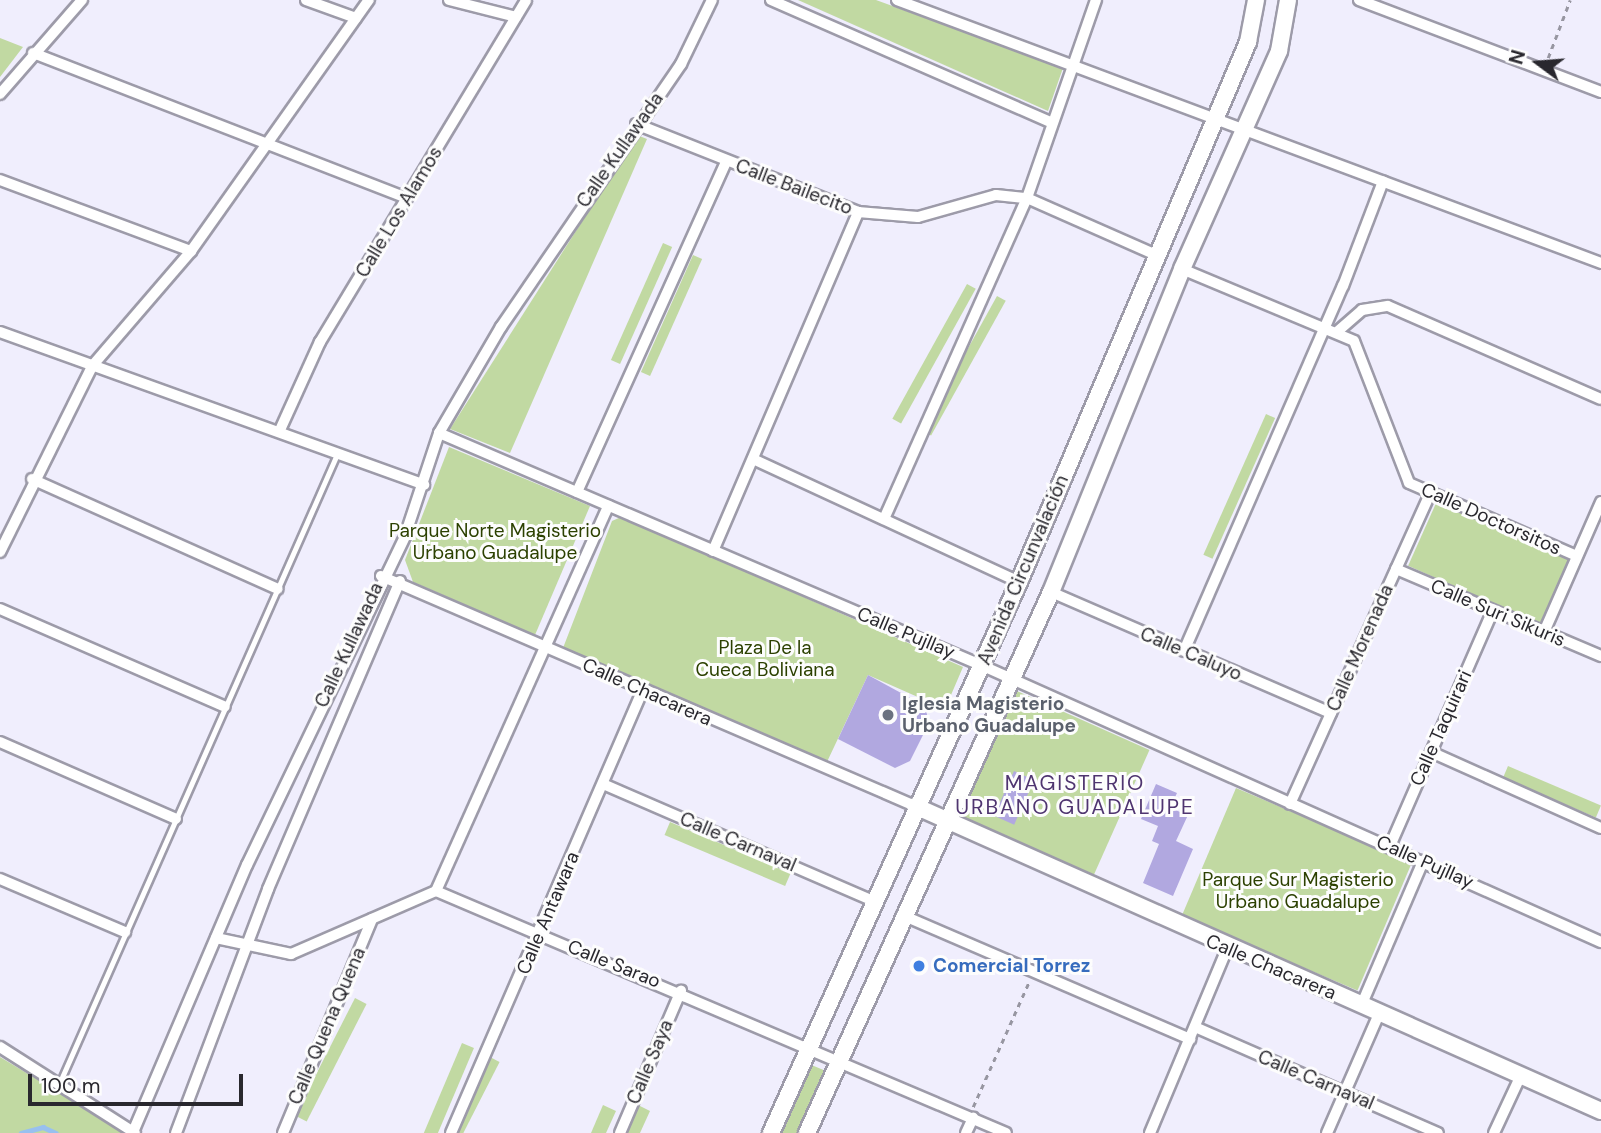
<!DOCTYPE html>
<meta charset="utf-8">
<style>
body{margin:0}
#map{position:relative;width:1601px;height:1133px;overflow:hidden;background:#f0eefd;font-family:"DM Sans",sans-serif}
div>[style]{position:absolute}
.green>*{inset:0;background:#c1d9a2;transform-origin:0 0}
.stream>*{height:4.5px;margin:-2.25px;padding:0 2.25px;transform-origin:2.25px;border-radius:2.25px;background:#98c0ef}
.building>*{inset:0;background:#b1a8e0;transform-origin:0 0}
.path>*{height:2.5px;margin-top:-1.25px;transform-origin:0;background:repeating-linear-gradient(90deg,#9796a1 0 5px,transparent 0 10px)}
.roads{filter:drop-shadow(2px 0 #9d9ba9) drop-shadow(-2px 0 #9d9ba9) drop-shadow(0 2px #9d9ba9) drop-shadow(0 -2px #9d9ba9)}
.lane>*{height:5px;margin:-2.5px;padding:0 2.5px;transform-origin:2.5px;border-radius:2.5px;background:#fff}
.street>*{height:10px;margin:-5px;padding:0 5px;transform-origin:5px;border-radius:5px;background:#fff}
.secondary>*{height:16px;margin:-8px;padding:0 8px;transform-origin:8px;border-radius:8px;background:#fff}
.dots>*{width:19px;height:19px;translate:-50% -50%;box-sizing:border-box;border:4px solid #fdfdfd;border-radius:50%}
span{translate:-50% -50%;white-space:nowrap;text-align:center;line-height:1.15;-webkit-text-stroke:6px #fdfdfd;paint-order:stroke}
.street-label{font-size:19px;color:#29282e}
.park-label{font-size:19px;color:#2c4101}
.worship-label{font-size:19px;color:#5b616d;font-weight:700}
.left{translate:0 -50%;text-align:left}
.shop-label{font-size:19px;color:#366cbe;font-weight:700}
.neighbourhood-label{font-size:21px;color:#4f3570;letter-spacing:2px}
.north{position:absolute;left:1503px;top:28px;width:70px;height:70px;-webkit-text-stroke:5px #fdfdfd;paint-order:stroke;rotate:286deg;font-size:19px;font-weight:700;line-height:28px;text-align:center;color:#29282e}
.north::after{content:'';display:block;margin:auto;width:24px;height:32px;background:#29282e;clip-path:polygon(50% 0,100% 100%,50% 72%,0 100%)}
.scale{position:absolute;left:28px;top:1074px;width:215px;height:32px;box-sizing:border-box;border:4px solid #29282e;border-top:0;padding-left:9px;font-size:21px;line-height:24px;white-space:nowrap;color:#29282e;-webkit-text-stroke:5px #fdfdfd;paint-order:stroke}
</style>
<div id="map">
<div class="green">
<i style="clip-path:polygon(798px 0,876px 0,1063px 68px,1048px 111px)"></i>
<i style="clip-path:polygon(0 38px,23px 47px,0 77px)"></i>
<i style="clip-path:polygon(637px 135px,647px 139px,510px 453px,450px 429px)"></i>
<i style="left:663px;top:243px;width:10px;height:128px;rotate:24deg"></i>
<i style="left:693px;top:255px;width:10px;height:128px;rotate:24deg"></i>
<i style="left:967px;top:284px;width:10px;height:154px;rotate:29deg"></i>
<i style="left:997px;top:296px;width:10px;height:154px;rotate:29deg"></i>
<i style="left:1266px;top:414px;width:10px;height:154px;rotate:24deg"></i>
<i style="clip-path:polygon(449px 447px,590px 506px,535px 635px,413px 582px,405px 560px)"></i>
<i style="left:1437px;top:501px;width:146px;height:71px;rotate:24deg"></i>
<i style="clip-path:polygon(621px 517px,963px 667px,945px 709px,868px 675px,826px 764px,563px 648px,612px 521px)"></i>
<i style="left:1017px;top:691px;width:145px;height:141px;rotate:24deg"></i>
<i style="left:1508px;top:766px;width:101px;height:13px;rotate:23deg"></i>
<i style="left:1236px;top:788px;width:191px;height:139px;rotate:23deg"></i>
<i style="left:670px;top:822px;width:131px;height:14px;rotate:23deg"></i>
<i style="left:355px;top:998px;width:13px;height:132px;rotate:27deg"></i>
<i style="left:462px;top:1043px;width:13px;height:99px;rotate:23deg"></i>
<i style="left:488px;top:1056px;width:13px;height:84px;rotate:27deg"></i>
<i style="clip-path:polygon(0 1057px,126px 1133px,0 1133px)"></i>
<i style="clip-path:polygon(809px 1064px,826px 1071px,798px 1133px,779px 1133px)"></i>
<i style="clip-path:polygon(603px 1105px,616px 1111px,606px 1133px,591px 1133px)"></i>
<i style="clip-path:polygon(638px 1105px,650px 1111px,640px 1133px,626px 1133px)"></i>
</div>
<div class="stream">
<i style="left:21px;top:1133px;width:23px;rotate:-15deg"></i>
<i style="left:43px;top:1127px;width:14px;rotate:25deg"></i>
</div>
<div class="building">
<i style="clip-path:polygon(868px 675px,925px 706px,929px 723px,910px 761px,895px 768px,838px 739px)"></i>
<i style="left:1014px;top:771px;width:22px;height:49px;rotate:24deg"></i>
<i style="clip-path:polygon(1156px 784px,1177px 793px,1170px 808px,1188px 815px,1176px 841px,1193px 849px,1173px 896px,1143px 883px,1159px 844px,1152px 841px,1158px 826px,1141px 819px)"></i>
</div>
<div class="path">
<i style="left:1548px;top:58px;width:62px;rotate:-69.2deg"></i>
<i style="left:973px;top:1107px;width:137px;rotate:-65.9deg"></i>
</div>
<div class="roads">
<div class="lane">
<i style="left:59px;top:1084px;width:691px;rotate:-66.18deg"></i>
</div>
<div class="street">
<i style="left:306px;top:0;width:53px;rotate:19.8deg"></i>
<i style="left:449px;top:0;width:69px;rotate:14.2deg"></i>
<i style="left:771px;top:0;width:307px;rotate:23.6deg"></i>
<i style="left:897px;top:0;width:752px;rotate:20.48deg"></i>
<i style="left:1359px;top:0;width:259px;rotate:20.8deg"></i>
<i style="left:33px;top:53px;width:401px;rotate:21.2deg"></i>
<i style="left:0;top:94px;width:125px;rotate:-48.9deg"></i>
<i style="left:636px;top:124px;width:239px;rotate:21.6deg"></i>
<i style="left:858px;top:212px;width:60px;rotate:4.8deg"></i>
<i style="left:918px;top:217px;width:81px;rotate:-15.8deg"></i>
<i style="left:996px;top:195px;width:31px;rotate:6deg"></i>
<i style="left:1027px;top:198px;width:139px;rotate:23.8deg"></i>
<i style="left:0;top:180px;width:204px;rotate:20.4deg"></i>
<i style="left:1182px;top:269px;width:186px;rotate:22.7deg"></i>
<i style="left:1354px;top:341px;width:152px;rotate:68.8deg"></i>
<i style="left:1409px;top:483px;width:183px;rotate:23.5deg"></i>
<i style="left:1338px;top:331px;width:32px;rotate:-41deg"></i>
<i style="left:1362px;top:310px;width:26px;rotate:-9deg"></i>
<i style="left:1388px;top:306px;width:232px;rotate:23.6deg"></i>
<i style="left:0;top:332px;width:451px;rotate:19.8deg"></i>
<i style="left:280px;top:430px;width:97px;rotate:-65.6deg"></i>
<i style="left:320px;top:342px;width:399px;rotate:-58.9deg"></i>
<i style="left:439px;top:433px;width:592px;rotate:23.19deg"></i>
<i style="left:983px;top:666px;width:677px;rotate:24.07deg"></i>
<i style="left:753px;top:459px;width:293px;rotate:24.8deg"></i>
<i style="left:32px;top:479px;width:269px;rotate:24.1deg"></i>
<i style="left:577px;top:492px;width:362px;rotate:-65.7deg"></i>
<i style="left:884px;top:519px;width:351px;rotate:-66deg"></i>
<i style="left:1027px;top:198px;width:210px;rotate:-70.8deg"></i>
<i style="left:713px;top:551px;width:369px;rotate:-66.8deg"></i>
<i style="left:0;top:552px;width:209px;rotate:-63.6deg"></i>
<i style="left:93px;top:365px;width:150px;rotate:-49.3deg"></i>
<i style="left:191px;top:251px;width:308px;rotate:-54.7deg"></i>
<i style="left:1396px;top:569px;width:223px;rotate:23deg"></i>
<i style="left:381px;top:576px;width:581px;rotate:23.3deg"></i>
<i style="left:1051px;top:592px;width:305px;rotate:23.4deg"></i>
<i style="left:0;top:609px;width:245px;rotate:23.5deg"></i>
<i style="left:1544px;top:632px;width:142px;rotate:-66.3deg"></i>
<i style="left:1184px;top:651px;width:398px;rotate:-66.5deg"></i>
<i style="left:1343px;top:286px;width:112px;rotate:-69.1deg"></i>
<i style="left:0;top:742px;width:192px;rotate:23.6deg"></i>
<i style="left:1431px;top:752px;width:186px;rotate:24.1deg"></i>
<i style="left:603px;top:784px;width:294px;rotate:23.4deg"></i>
<i style="left:1290px;top:804px;width:342px;rotate:-65.7deg"></i>
<i style="left:1390px;top:846px;width:257px;rotate:-66.4deg"></i>
<i style="left:0;top:879px;width:136px;rotate:23deg"></i>
<i style="left:436px;top:891px;width:422px;rotate:-65.9deg"></i>
<i style="left:902px;top:915px;width:314px;rotate:23.3deg"></i>
<i style="left:216px;top:938px;width:77px;rotate:12deg"></i>
<i style="left:291px;top:954px;width:158px;rotate:-23.5deg"></i>
<i style="left:436px;top:891px;width:619px;rotate:23deg"></i>
<i style="left:1361px;top:1006px;width:158px;rotate:-66.8deg"></i>
<i style="left:1195px;top:1027px;width:265px;rotate:23.6deg"></i>
<i style="left:0;top:1047px;width:160px;rotate:32.5deg"></i>
<i style="left:133px;top:1132px;width:290px;rotate:-66.9deg"></i>
<i style="left:247px;top:865px;width:365px;rotate:-64.3deg"></i>
<i style="left:405px;top:536px;width:108px;rotate:-71.7deg"></i>
<i style="left:439px;top:433px;width:123px;rotate:-59.7deg"></i>
<i style="left:501px;top:327px;width:319px;rotate:-55.6deg"></i>
<i style="left:681px;top:64px;width:71px;rotate:-64.2deg"></i>
<i style="left:176px;top:1133px;width:261px;rotate:-69.3deg"></i>
<i style="left:268px;top:889px;width:335px;rotate:-66.8deg"></i>
<i style="left:283px;top:1133px;width:232px;rotate:-67.4deg"></i>
<i style="left:451px;top:1133px;width:482px;rotate:-66.6deg"></i>
<i style="left:620px;top:1133px;width:155px;rotate:-66.8deg"></i>
<i style="left:966px;top:1133px;width:17px;rotate:-65deg"></i>
<i style="left:1150px;top:1133px;width:199px;rotate:-67.3deg"></i>
<i style="left:1327px;top:1133px;width:130px;rotate:-66.4deg"></i>
<i style="left:1494px;top:1133px;width:64px;rotate:-65deg"></i>
</div>
<div class="secondary">
<i style="left:915px;top:806px;width:751px;rotate:23.97deg"></i>
<i style="left:771px;top:1133px;width:604px;rotate:-65.77deg"></i>
<i style="left:1019px;top:582px;width:587px;rotate:-67.02deg"></i>
<i style="left:1248px;top:42px;width:43px;rotate:-79.2deg"></i>
<i style="left:807px;top:1133px;width:593px;rotate:-65.72deg"></i>
<i style="left:1051px;top:592px;width:349px;rotate:-67.9deg"></i>
<i style="left:1182px;top:269px;width:239px;rotate:-66deg"></i>
<i style="left:1279px;top:51px;width:52px;rotate:-80deg"></i>
</div>
</div>
<div class="dots">
<i style="left:888px;top:715px;background:#6b7280"></i>
<i style="left:919px;top:966px;background:#3f7fe0"></i>
</div>
<div class="street-label">
<span style="left:620px;top:150px;rotate:-55deg">Calle Kullawada</span>
<span style="left:794px;top:187px;rotate:21deg">Calle Bailecito</span>
<span style="left:399px;top:212px;rotate:-59deg">Calle Los Alamos</span>
<span style="left:1491px;top:519px;rotate:24deg">Calle Doctorsitos</span>
<span style="left:1023px;top:570px;rotate:-67deg">Avenida Circunvalación</span>
<span style="left:1498px;top:613px;rotate:23deg">Calle Suri Sikuris</span>
<span style="left:906px;top:633px;rotate:23deg">Calle Pujllay</span>
<span style="left:349px;top:645px;rotate:-65deg">Calle Kullawada</span>
<span style="left:1360px;top:648px;rotate:-66deg">Calle Morenada</span>
<span style="left:1191px;top:654px;rotate:23deg">Calle Caluyo</span>
<span style="left:647px;top:692px;rotate:24deg">Calle Chacarera</span>
<span style="left:1441px;top:728px;rotate:-66deg">Calle Taquirari</span>
<span style="left:738px;top:842px;rotate:23deg">Calle Carnaval</span>
<span style="left:1425px;top:862px;rotate:24deg">Calle Pujllay</span>
<span style="left:548px;top:913px;rotate:-67deg">Calle Antawara</span>
<span style="left:614px;top:964px;rotate:22deg">Calle Sarao</span>
<span style="left:1271px;top:967px;rotate:23deg">Calle Chacarera</span>
<span style="left:327px;top:1026px;rotate:-67deg">Calle Quena Quena</span>
<span style="left:650px;top:1062px;rotate:-67deg">Calle Saya</span>
<span style="left:1316px;top:1080px;rotate:23deg">Calle Carnaval</span>
</div>
<div class="park-label">
<span style="left:495px;top:542px">Parque Norte Magisterio<br>Urbano Guadalupe</span>
<span style="left:765px;top:659px">Plaza De la<br>Cueca Boliviana</span>
<span style="left:1298px;top:891px">Parque Sur Magisterio<br>Urbano Guadalupe</span>
</div>
<div class="worship-label">
<span class="left" style="left:902px;top:715px">Iglesia Magisterio<br>Urbano Guadalupe</span>
</div>
<div class="shop-label">
<span class="left" style="left:933px;top:966px">Comercial Torrez</span>
</div>
<div class="neighbourhood-label">
<span style="left:1075px;top:795px">MAGISTERIO<br>URBANO GUADALUPE</span>
</div>
<div class="north">N</div>
<div class="scale">100 m</div>
</div>
